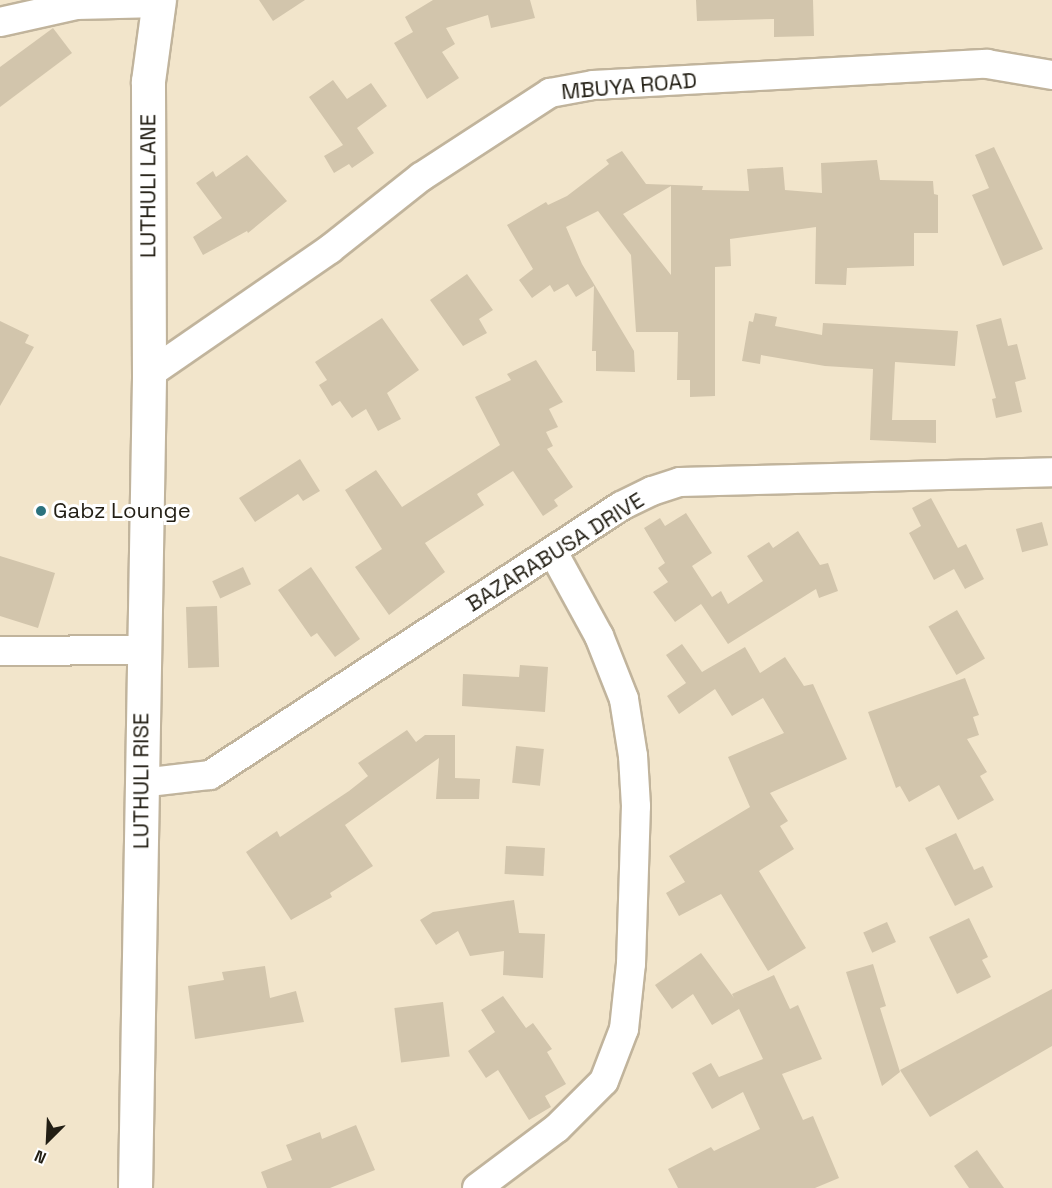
<!DOCTYPE html>
<style>
body{margin:0}
#map{position:relative;width:1052px;height:1188px;overflow:hidden;background:#f2e5cb;font-family:"Space Grotesk",sans-serif}
div>[style]{position:absolute}
.building>*{inset:0;background:#d2c5ac;transform-origin:0 0}
.roads{filter:drop-shadow(2px 0 #c1b49c) drop-shadow(-2px 0 #c1b49c) drop-shadow(0 2px #c1b49c) drop-shadow(0 -2px #c1b49c)}
.minor>*{height:28px;margin:-14px;padding:0 14px;transform-origin:14px;border-radius:14px;background:#fff}
.tertiary>*{height:33px;margin:-16.5px;padding:0 16.5px;transform-origin:16.5px;border-radius:16.5px;background:#fff}
.dots>*{width:16px;height:16px;translate:-50% -50%;box-sizing:border-box;border:3px solid #fff;border-radius:50%}
span{translate:-50% -50%;white-space:nowrap;text-align:center;line-height:1.15;-webkit-text-stroke:6px #fff;paint-order:stroke}
.street-label{font-size:22px;color:#221e14}
.poi-label{font-size:22px;color:#221e14}
.left{translate:0 -50%;text-align:left}
.north{position:absolute;left:18px;top:1110px;width:60px;height:60px;-webkit-text-stroke:4px #fff;paint-order:stroke;rotate:204deg;font-size:16px;font-weight:700;line-height:24px;text-align:center;color:#221e14}
.north::after{content:'';display:block;margin:auto;width:21px;height:27px;background:#221e14;clip-path:polygon(50% 0,100% 100%,50% 72%,0 100%)}
</style>
<div id="map">
<div class="building">
<i style="clip-path:polygon(259px 0,305px 0,273px 21px)"></i>
<i style="clip-path:polygon(433px 0,530px 0,535px 18px,491px 28px,488px 15px,446px 28px,455px 44px,442px 52px,459px 78px,427px 99px,394px 43px,413px 32px,405px 17px)"></i>
<i style="clip-path:polygon(696px 0,813px 0,814px 36px,774px 37px,774px 19px,697px 21px)"></i>
<i style="clip-path:polygon(53px 28px,72px 53px,0 107px,0 67px)"></i>
<i style="clip-path:polygon(333px 80px,347px 99px,371px 83px,387px 106px,357px 128px,374px 153px,352px 168px,349px 164px,334px 173px,324px 156px,343px 145px,309px 97px)"></i>
<i style="clip-path:polygon(994px 147px,1043px 249px,1003px 266px,972px 195px,989px 188px,975px 155px)"></i>
<i style="clip-path:polygon(evenodd,622px 151px,646px 184px,703px 186px,702px 190px,749px 191px,747px 169px,783px 167px,785px 190px,822px 193px,821px 163px,877px 160px,880px 180px,933px 181px,934px 194px,938px 195px,938px 233px,914px 233px,914px 266px,847px 268px,846px 285px,815px 284px,816px 227px,730px 239px,731px 266px,715px 267px,715px 396px,690px 397px,690px 380px,677px 380px,678px 332px,636px 332px,631px 255px,598px 211px,566px 227px,582px 264px,634px 351px,635px 372px,596px 371px,596px 351px,592px 351px,594px 286px,576px 297px,568px 284px,554px 292px,550px 285px,532px 298px,519px 280px,533px 269px,507px 225px,546px 202px,548px 205px,567px 196px,609px 164px,606px 160px,622px 151px,671px 186px,671px 275px,623px 214px,671px 186px)"></i>
<i style="clip-path:polygon(247px 155px,287px 201px,248px 233px,247px 231px,203px 255px,193px 237px,222px 218px,196px 183px,213px 171px,216px 177px)"></i>
<i style="clip-path:polygon(467px 274px,493px 310px,479px 319px,487px 333px,463px 346px,430px 300px)"></i>
<i style="clip-path:polygon(755px 313px,777px 317px,775px 326px,822px 335px,823px 323px,958px 331px,955px 366px,895px 362px,892px 420px,936px 420px,936px 443px,870px 440px,873px 369px,825px 366px,761px 355px,760px 364px,742px 361px,749px 321px,753px 322px)"></i>
<i style="clip-path:polygon(382px 318px,419px 370px,387px 393px,401px 419px,378px 431px,366px 409px,352px 418px,340px 401px,332px 406px,319px 385px,327px 380px,315px 362px)"></i>
<i style="clip-path:polygon(1001px 318px,1008px 346px,1017px 344px,1026px 379px,1015px 382px,1022px 412px,996px 418px,992px 399px,996px 398px,976px 325px)"></i>
<i style="clip-path:polygon(0 321px,29px 335px,25px 343px,34px 347px,0 406px)"></i>
<i style="clip-path:polygon(536px 360px,563px 402px,549px 409px,558px 427px,546px 432px,553px 446px,547px 449px,573px 487px,554px 500px,558px 506px,543px 516px,513px 471px,477px 494px,484px 505px,425px 543px,445px 572px,389px 615px,355px 567px,382px 549px,345px 490px,376px 470px,402px 507px,500px 445px,475px 397px,511px 380px,507px 374px)"></i>
<i style="clip-path:polygon(300px 459px,320px 491px,303px 501px,298px 494px,255px 522px,239px 498px)"></i>
<i style="clip-path:polygon(931px 498px,958px 548px,966px 544px,984px 579px,965px 589px,954px 569px,934px 580px,909px 533px,921px 526px,912px 508px)"></i>
<i style="clip-path:polygon(686px 513px,712px 553px,692px 566px,712px 597px,721px 591px,728px 604px,763px 581px,747px 556px,769px 542px,773px 548px,798px 531px,820px 565px,828px 563px,838px 591px,819px 598px,816px 589px,728px 644px,701px 604px,675px 622px,653px 592px,668px 582px,658px 568px,665px 563px,644px 528px,660px 518px,665px 526px)"></i>
<i style="left:1042px;top:522px;width:24px;height:27px;rotate:75deg"></i>
<i style="clip-path:polygon(0 556px,55px 573px,38px 628px,0 616px)"></i>
<i style="left:243px;top:567px;width:19px;height:34px;rotate:65deg"></i>
<i style="clip-path:polygon(311px 567px,360px 639px,335px 657px,317px 633px,311px 637px,278px 590px)"></i>
<i style="left:217px;top:606px;width:61px;height:31px;rotate:88deg"></i>
<i style="left:957px;top:610px;width:56px;height:33px;rotate:60deg"></i>
<i style="clip-path:polygon(682px 644px,702px 672px,745px 647px,760px 673px,785px 657px,804px 686px,813px 684px,847px 759px,770px 793px,788px 821px,780px 826px,794px 849px,759px 871px,806px 948px,768px 971px,721px 894px,679px 916px,666px 893px,685px 882px,669px 856px,750px 807px,728px 757px,784px 733px,763px 698px,732px 716px,715px 689px,679px 714px,667px 696px,686px 683px,666px 655px)"></i>
<i style="clip-path:polygon(520px 665px,548px 667px,545px 712px,462px 706px,463px 674px,519px 677px)"></i>
<i style="clip-path:polygon(965px 678px,979px 715px,973px 717px,979px 735px,967px 739px,987px 772px,980px 776px,994px 800px,958px 820px,939px 785px,909px 802px,900px 786px,896px 788px,868px 712px)"></i>
<i style="clip-path:polygon(407px 730px,416px 742px,425px 735px,455px 735px,455px 778px,480px 779px,479px 799px,436px 799px,439px 758px,345px 825px,373px 866px,330px 893px,332px 897px,291px 920px,246px 852px,277px 831px,280px 837px,349px 791px,368px 776px,358px 763px)"></i>
<i style="left:516px;top:746px;width:28px;height:37px;rotate:6deg"></i>
<i style="clip-path:polygon(956px 833px,974px 870px,983px 866px,993px 887px,955px 906px,925px 848px)"></i>
<i style="left:506px;top:846px;width:39px;height:28px;rotate:3deg"></i>
<i style="clip-path:polygon(514px 900px,519px 933px,545px 934px,543px 978px,503px 975px,504px 951px,470px 956px,458px 931px,436px 945px,420px 920px,433px 912px)"></i>
<i style="clip-path:polygon(969px 918px,988px 957px,982px 960px,991px 977px,957px 994px,929px 937px)"></i>
<i style="left:887px;top:922px;width:22px;height:26px;rotate:66deg"></i>
<i style="clip-path:polygon(701px 953px,734px 998px,732px 994px,774px 975px,790px 1009px,798px 1005px,822px 1059px,782px 1074px,803px 1120px,813px 1116px,839px 1178px,815px 1188px,678px 1188px,668px 1169px,711px 1147px,714px 1151px,760px 1129px,743px 1092px,712px 1109px,692px 1073px,711px 1063px,719px 1077px,763px 1059px,739px 1009px,712px 1025px,693px 994px,672px 1009px,655px 985px)"></i>
<i style="clip-path:polygon(873px 964px,886px 1006px,880px 1008px,900px 1072px,882px 1086px,846px 972px)"></i>
<i style="clip-path:polygon(265px 966px,270px 998px,296px 991px,304px 1022px,195px 1039px,188px 986px,224px 980px,222px 972px)"></i>
<i style="clip-path:polygon(1052px 989px,1052px 1046px,930px 1117px,900px 1070px)"></i>
<i style="clip-path:polygon(503px 996px,526px 1028px,533px 1023px,552px 1049px,547px 1052px,566px 1084px,545px 1096px,551px 1107px,529px 1120px,498px 1070px,486px 1078px,468px 1051px,495px 1032px,481px 1010px)"></i>
<i style="left:443px;top:1002px;width:55px;height:49px;rotate:83deg"></i>
<i style="clip-path:polygon(356px 1125px,375px 1170px,330px 1188px,267px 1188px,261px 1172px,292px 1160px,286px 1145px,320px 1132px,322px 1139px)"></i>
<i style="clip-path:polygon(977px 1150px,1004px 1188px,969px 1188px,954px 1166px)"></i>
</div>
<div class="roads">
<div class="minor">
<i style="left:0;top:22px;width:78px;rotate:-12.6deg"></i>
<i style="left:76px;top:5px;width:84px;rotate:-1.4deg"></i>
<i style="left:149px;top:374px;width:220px;rotate:-34.6deg"></i>
<i style="left:330px;top:249px;width:116px;rotate:-38.4deg"></i>
<i style="left:421px;top:177px;width:154px;rotate:-33.1deg"></i>
<i style="left:550px;top:93px;width:44px;rotate:-10.5deg"></i>
<i style="left:593px;top:85px;width:395px;rotate:-3.1deg"></i>
<i style="left:987px;top:64px;width:66px;rotate:9.6deg"></i>
<i style="left:0;top:651px;width:142px;rotate:-0.4deg"></i>
<i style="left:141px;top:783px;width:69px;rotate:-6.6deg"></i>
<i style="left:210px;top:775px;width:491px;rotate:-33.2deg"></i>
<i style="left:621px;top:506px;width:34px;rotate:-26deg"></i>
<i style="left:652px;top:491px;width:29px;rotate:-18deg"></i>
<i style="left:680px;top:482px;width:372px;rotate:-1.5deg"></i>
<i style="left:477px;top:1188px;width:100px;rotate:-36.9deg"></i>
<i style="left:557px;top:1128px;width:66px;rotate:-45deg"></i>
<i style="left:604px;top:1081px;width:56px;rotate:-69deg"></i>
<i style="left:624px;top:1029px;width:65px;rotate:-83.9deg"></i>
<i style="left:631px;top:964px;width:158px;rotate:-88.2deg"></i>
<i style="left:636px;top:806px;width:50px;rotate:-93.4deg"></i>
<i style="left:633px;top:756px;width:58px;rotate:-99deg"></i>
<i style="left:624px;top:699px;width:68px;rotate:-111.6deg"></i>
<i style="left:599px;top:636px;width:96px;rotate:-118.7deg"></i>
</div>
<div class="tertiary">
<i style="left:135px;top:1188px;width:814px;rotate:-89.01deg"></i>
<i style="left:149px;top:374px;width:293px;rotate:-90.2deg"></i>
<i style="left:148px;top:81px;width:82px;rotate:-82.3deg"></i>
</div>
</div>
<div class="dots">
<i style="left:41px;top:511px;background:#2b727e"></i>
</div>
<div class="street-label">
<span style="left:629px;top:86px;rotate:-5deg">MBUYA ROAD</span>
<span style="left:148px;top:186px;rotate:-90deg">LUTHULI LANE</span>
<span style="left:555px;top:552px;rotate:-32deg">BAZARABUSA DRIVE</span>
<span style="left:141px;top:781px;rotate:-90deg">LUTHULI RISE</span>
</div>
<div class="poi-label">
<span class="left" style="left:53px;top:511px">Gabz Lounge</span>
</div>
<div class="north">N</div>
</div>
